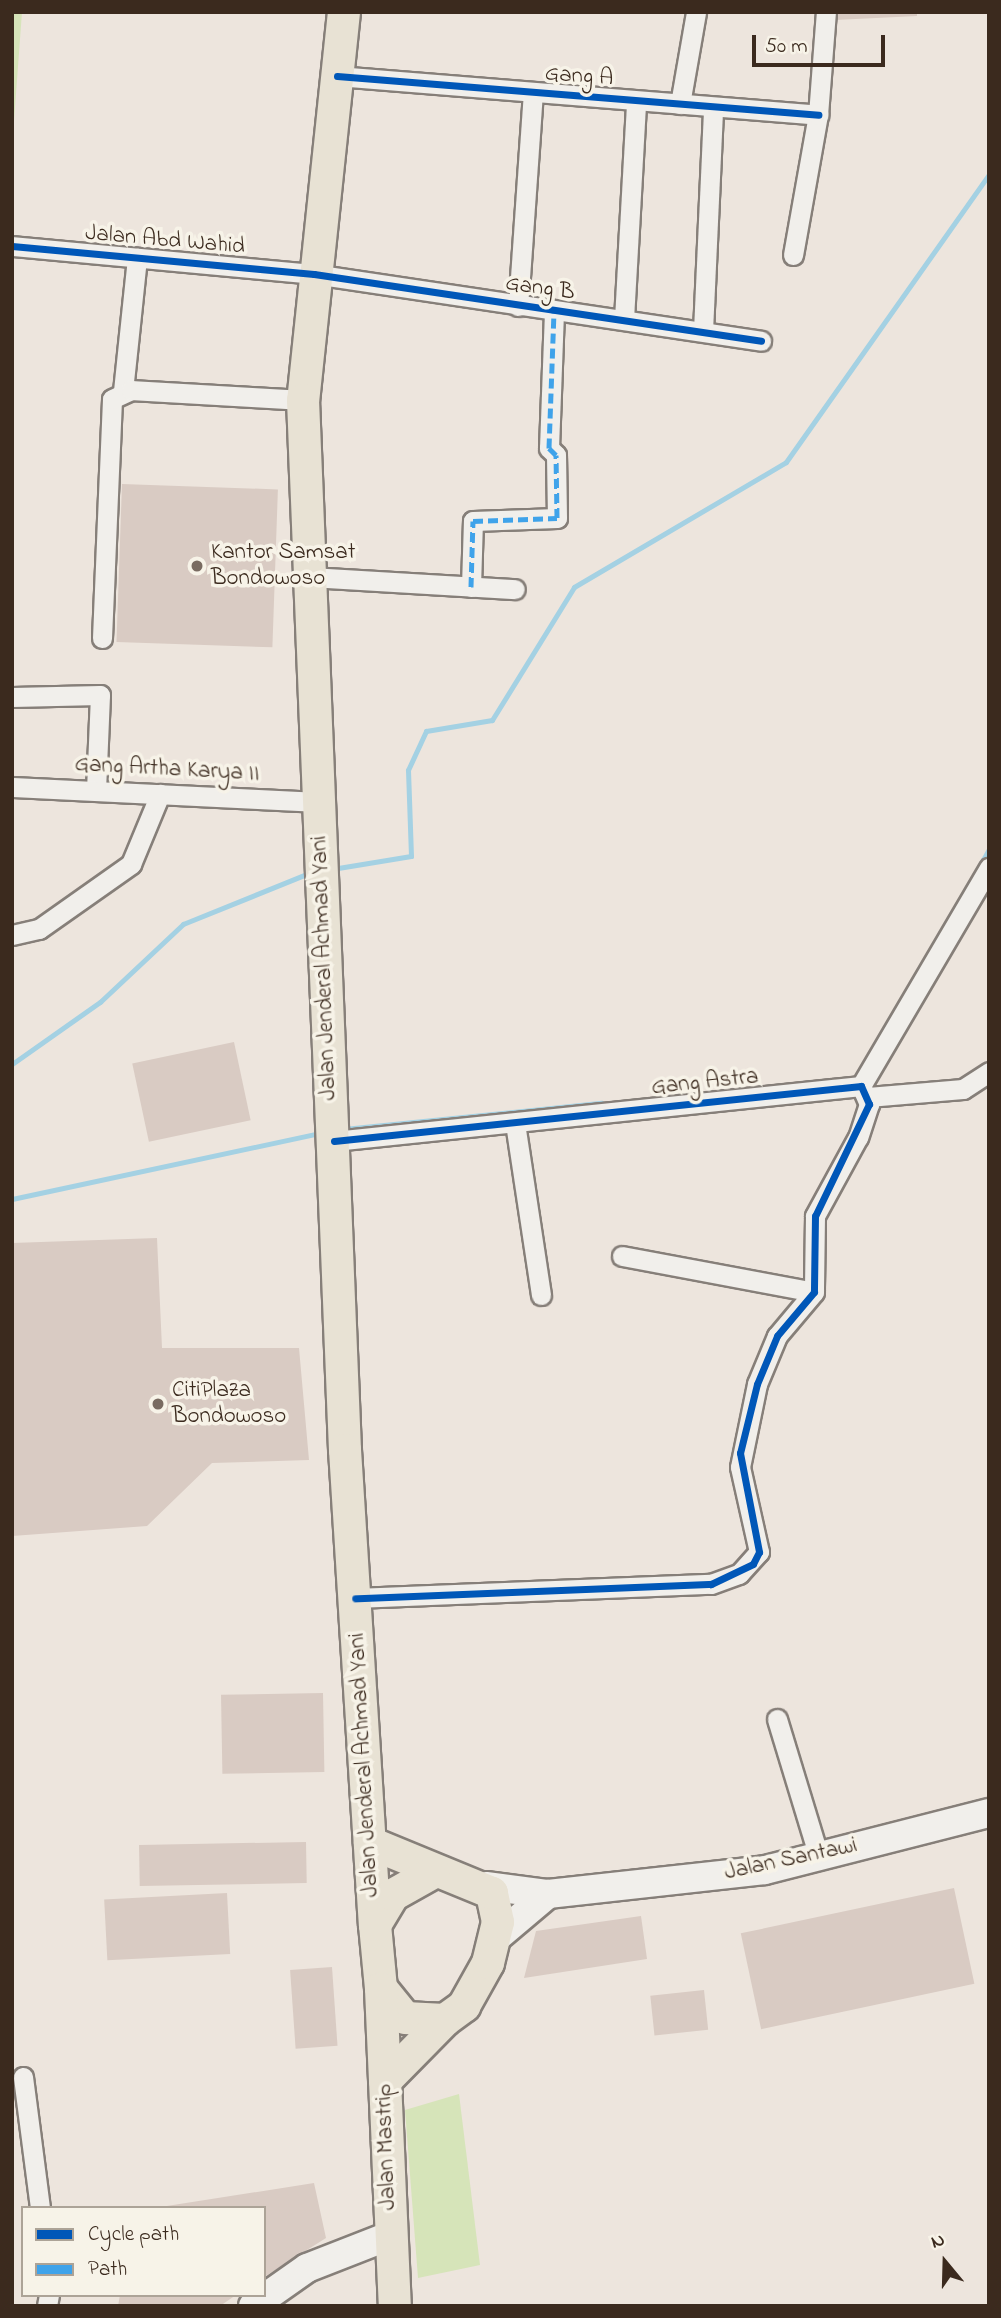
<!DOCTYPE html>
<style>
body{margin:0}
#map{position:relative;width:1001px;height:2318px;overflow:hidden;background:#ede5dd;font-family:"Indie Flower",sans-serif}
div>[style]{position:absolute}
.green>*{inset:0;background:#d6e4b9}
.stream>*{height:5px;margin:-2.5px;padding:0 2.5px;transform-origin:2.5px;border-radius:2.5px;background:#a4d1e3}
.building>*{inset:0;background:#d9cbc3;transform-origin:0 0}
.roads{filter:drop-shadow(2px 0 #867f79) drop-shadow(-2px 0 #867f79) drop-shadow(0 2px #867f79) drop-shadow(0 -2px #867f79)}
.minor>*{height:19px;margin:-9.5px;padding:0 9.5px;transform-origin:9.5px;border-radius:9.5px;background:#f1efeb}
.secondary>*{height:28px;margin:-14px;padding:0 14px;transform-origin:14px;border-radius:14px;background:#f1efeb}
.primary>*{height:32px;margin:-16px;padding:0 16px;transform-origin:16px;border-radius:16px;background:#e8e2d4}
.quiet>*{height:5px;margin-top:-2.5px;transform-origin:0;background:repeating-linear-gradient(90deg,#3fa3ea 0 10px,transparent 0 15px)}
.cycleway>*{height:7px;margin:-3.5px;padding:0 3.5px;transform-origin:3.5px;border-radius:3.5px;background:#0057b8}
.dots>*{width:19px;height:19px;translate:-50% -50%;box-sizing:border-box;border:4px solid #f7f3e8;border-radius:50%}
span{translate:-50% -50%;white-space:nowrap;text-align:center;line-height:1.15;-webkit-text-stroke:7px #f7f3e8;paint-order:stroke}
.street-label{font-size:23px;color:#3b2a1e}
.poi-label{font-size:23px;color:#3b2a1e}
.left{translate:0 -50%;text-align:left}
.frame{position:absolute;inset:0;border:14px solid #3b2a1e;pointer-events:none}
.legend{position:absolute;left:21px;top:2206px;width:245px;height:91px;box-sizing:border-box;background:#f7f3e8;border:2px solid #aca397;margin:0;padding:9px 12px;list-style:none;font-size:21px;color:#3b2a1e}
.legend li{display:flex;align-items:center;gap:14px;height:35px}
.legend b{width:35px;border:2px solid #aca397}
.north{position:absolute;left:910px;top:2227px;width:70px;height:70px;-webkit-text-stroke:5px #f7f3e8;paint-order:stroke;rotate:341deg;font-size:19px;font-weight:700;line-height:28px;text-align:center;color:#3b2a1e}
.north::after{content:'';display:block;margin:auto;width:24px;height:32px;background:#3b2a1e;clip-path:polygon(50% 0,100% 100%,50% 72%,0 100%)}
.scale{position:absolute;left:752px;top:35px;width:133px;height:32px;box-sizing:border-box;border:4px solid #3b2a1e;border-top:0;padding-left:9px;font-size:21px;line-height:24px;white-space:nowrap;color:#3b2a1e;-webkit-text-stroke:5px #f7f3e8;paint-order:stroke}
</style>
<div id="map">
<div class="green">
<i style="clip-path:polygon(12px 12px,22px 12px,12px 148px)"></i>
<i style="clip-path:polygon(459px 2094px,480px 2265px,418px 2278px,405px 2110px)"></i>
</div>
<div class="stream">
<i style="left:979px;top:867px;width:21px;rotate:-61deg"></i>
<i style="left:332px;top:869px;width:80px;rotate:-9.3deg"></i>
<i style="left:411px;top:856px;width:86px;rotate:-92deg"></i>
<i style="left:408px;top:770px;width:43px;rotate:-65.2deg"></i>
<i style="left:426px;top:731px;width:67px;rotate:-9.5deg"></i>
<i style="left:492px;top:720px;width:156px;rotate:-58.3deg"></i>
<i style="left:574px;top:587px;width:246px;rotate:-30.5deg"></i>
<i style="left:786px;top:462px;width:352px;rotate:-54.8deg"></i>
<i style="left:12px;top:1064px;width:108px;rotate:-35.2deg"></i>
<i style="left:100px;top:1002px;width:114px;rotate:-43.2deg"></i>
<i style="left:183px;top:924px;width:139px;rotate:-22deg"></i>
<i style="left:344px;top:1129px;width:259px;rotate:-5.8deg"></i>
<i style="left:12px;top:1199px;width:319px;rotate:-12.1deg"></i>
</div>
<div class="building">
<i style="clip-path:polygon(835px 12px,917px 12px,917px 16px,835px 20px)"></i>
<i style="left:122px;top:484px;width:156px;height:158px;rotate:2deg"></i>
<i style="left:234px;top:1042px;width:80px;height:104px;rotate:78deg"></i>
<i style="clip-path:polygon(157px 1238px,162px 1348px,299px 1348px,309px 1460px,212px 1463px,147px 1526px,12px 1536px,12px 1243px)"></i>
<i style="left:323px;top:1693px;width:79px;height:102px;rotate:89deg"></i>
<i style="left:306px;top:1842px;width:41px;height:167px;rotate:89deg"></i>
<i style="left:954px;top:1888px;width:98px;height:218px;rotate:78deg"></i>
<i style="left:227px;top:1893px;width:61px;height:123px;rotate:87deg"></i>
<i style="clip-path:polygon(641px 1916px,647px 1959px,524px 1978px,536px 1931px)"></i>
<i style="left:332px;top:1967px;width:79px;height:42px;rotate:86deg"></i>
<i style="left:704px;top:1990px;width:40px;height:54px;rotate:84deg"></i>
<i style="clip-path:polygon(314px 2183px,326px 2238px,264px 2277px,264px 2208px,154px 2208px)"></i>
<i style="clip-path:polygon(120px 2295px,236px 2295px,220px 2306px,118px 2306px)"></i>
</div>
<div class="roads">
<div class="minor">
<i style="left:337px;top:76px;width:483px;rotate:4.6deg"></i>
<i style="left:680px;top:104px;width:93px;rotate:-80.1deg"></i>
<i style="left:12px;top:246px;width:303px;rotate:5.3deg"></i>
<i style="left:314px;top:274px;width:452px;rotate:8.5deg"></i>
<i style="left:793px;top:255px;width:142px;rotate:-79.9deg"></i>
<i style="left:818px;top:115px;width:103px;rotate:-85.6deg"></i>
<i style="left:518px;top:306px;width:214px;rotate:-86deg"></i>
<i style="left:624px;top:319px;width:218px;rotate:-86.8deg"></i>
<i style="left:703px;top:331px;width:224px;rotate:-87.4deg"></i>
<i style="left:123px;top:391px;width:134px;rotate:-84deg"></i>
<i style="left:311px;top:577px;width:204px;rotate:3.4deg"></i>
<i style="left:471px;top:587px;width:66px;rotate:-88.3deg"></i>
<i style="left:473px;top:521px;width:84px;rotate:-2deg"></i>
<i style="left:557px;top:518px;width:63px;rotate:-90.9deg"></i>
<i style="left:556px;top:455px;width:10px;rotate:-135deg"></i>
<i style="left:549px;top:448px;width:137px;rotate:-87.9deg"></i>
<i style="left:102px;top:638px;width:239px;rotate:-87.6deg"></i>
<i style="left:112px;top:399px;width:21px;rotate:-25deg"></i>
<i style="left:131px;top:390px;width:172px;rotate:3.3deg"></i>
<i style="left:12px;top:697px;width:88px;rotate:-1.3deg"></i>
<i style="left:100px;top:695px;width:95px;rotate:92.4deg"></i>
<i style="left:12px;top:787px;width:308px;rotate:2.8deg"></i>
<i style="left:12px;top:935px;width:28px;rotate:-13deg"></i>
<i style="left:39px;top:929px;width:113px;rotate:-35.2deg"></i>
<i style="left:131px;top:864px;width:76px;rotate:-67.5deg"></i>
<i style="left:861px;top:1086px;width:253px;rotate:-59.6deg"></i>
<i style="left:868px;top:1097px;width:95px;rotate:-4.8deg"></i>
<i style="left:963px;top:1089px;width:31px;rotate:-33deg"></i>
<i style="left:515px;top:1123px;width:174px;rotate:81.4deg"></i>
<i style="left:334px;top:1141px;width:530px;rotate:-5.96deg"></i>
<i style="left:861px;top:1086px;width:20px;rotate:66deg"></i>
<i style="left:869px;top:1104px;width:35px;rotate:108deg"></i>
<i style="left:858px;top:1137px;width:90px;rotate:118.6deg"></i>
<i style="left:815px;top:1216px;width:76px;rotate:90.8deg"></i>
<i style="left:622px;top:1256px;width:195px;rotate:10.6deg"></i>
<i style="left:355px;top:1598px;width:356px;rotate:-2.3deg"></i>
<i style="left:711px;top:1584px;width:30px;rotate:-20deg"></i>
<i style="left:739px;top:1574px;width:30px;rotate:-48deg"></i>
<i style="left:759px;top:1552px;width:87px;rotate:-102.6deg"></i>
<i style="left:740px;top:1467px;width:85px;rotate:-78.4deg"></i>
<i style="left:757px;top:1384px;width:52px;rotate:-67.4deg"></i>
<i style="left:777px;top:1336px;width:57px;rotate:-49.9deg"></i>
<i style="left:777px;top:1719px;width:144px;rotate:73.1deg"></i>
<i style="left:23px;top:2077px;width:132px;rotate:82.6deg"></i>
<i style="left:47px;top:2306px;width:11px;rotate:-80deg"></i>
</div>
<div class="secondary">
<i style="left:486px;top:1886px;width:63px;rotate:7.4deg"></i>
<i style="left:548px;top:1894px;width:218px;rotate:-6.3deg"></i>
<i style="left:765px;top:1870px;width:231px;rotate:-14.3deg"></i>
<i style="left:497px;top:1937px;width:67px;rotate:-40.1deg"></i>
<i style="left:253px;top:2306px;width:66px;rotate:-35.1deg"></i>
<i style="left:307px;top:2268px;width:90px;rotate:-21.4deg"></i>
</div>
<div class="primary">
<i style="left:344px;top:12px;width:390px;rotate:96deg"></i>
<i style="left:303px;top:400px;width:1051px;rotate:87.71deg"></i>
<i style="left:345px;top:1450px;width:476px;rotate:86.4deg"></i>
<i style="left:375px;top:1925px;width:63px;rotate:84.6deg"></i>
<i style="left:381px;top:1988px;width:38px;rotate:51deg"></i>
<i style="left:405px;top:2018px;width:40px;rotate:2.9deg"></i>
<i style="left:445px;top:2020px;width:24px;rotate:-36deg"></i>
<i style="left:464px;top:2006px;width:49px;rotate:-60.8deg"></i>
<i style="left:488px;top:1963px;width:42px;rotate:-76.3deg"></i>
<i style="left:498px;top:1922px;width:30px;rotate:-102deg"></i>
<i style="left:492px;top:1893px;width:132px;rotate:-157.7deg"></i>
<i style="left:375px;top:1925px;width:35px;rotate:-59deg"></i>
<i style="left:393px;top:1895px;width:47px;rotate:-29.3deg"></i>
<i style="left:381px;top:1989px;width:317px;rotate:87.5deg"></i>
<i style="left:385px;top:2081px;width:86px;rotate:-45.5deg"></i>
</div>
</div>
<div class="quiet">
<i style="left:471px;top:587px;width:66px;rotate:-88.3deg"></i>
<i style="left:473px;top:521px;width:84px;rotate:-2deg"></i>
<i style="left:557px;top:518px;width:63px;rotate:-90.9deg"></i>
<i style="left:556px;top:455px;width:10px;rotate:-135deg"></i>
<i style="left:549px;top:448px;width:137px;rotate:-87.9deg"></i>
</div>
<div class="cycleway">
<i style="left:337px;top:76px;width:483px;rotate:4.6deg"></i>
<i style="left:12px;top:246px;width:303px;rotate:5.3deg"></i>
<i style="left:314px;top:274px;width:452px;rotate:8.5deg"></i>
<i style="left:334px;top:1141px;width:530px;rotate:-5.96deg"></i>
<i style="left:861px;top:1086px;width:20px;rotate:66deg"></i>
<i style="left:869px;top:1104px;width:124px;rotate:115.7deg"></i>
<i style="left:815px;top:1216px;width:76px;rotate:90.8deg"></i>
<i style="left:814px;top:1292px;width:57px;rotate:130.1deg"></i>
<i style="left:777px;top:1336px;width:52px;rotate:112.6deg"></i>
<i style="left:757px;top:1384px;width:71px;rotate:103.8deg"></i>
<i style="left:740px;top:1453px;width:101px;rotate:79.1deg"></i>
<i style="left:759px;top:1552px;width:13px;rotate:117deg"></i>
<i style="left:753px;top:1564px;width:47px;rotate:154.5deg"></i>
<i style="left:711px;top:1584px;width:356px;rotate:177.7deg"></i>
</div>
<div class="dots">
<i style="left:197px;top:566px;background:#796b61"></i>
<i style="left:158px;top:1404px;background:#796b61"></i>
</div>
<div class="street-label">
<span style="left:579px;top:77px;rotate:4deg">Gang A</span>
<span style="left:165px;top:241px;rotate:5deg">Jalan Abd Wahid</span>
<span style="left:540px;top:289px;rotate:8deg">Gang B</span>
<span style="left:167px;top:770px;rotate:3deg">Gang Artha Karya II</span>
<span style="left:325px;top:968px;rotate:-92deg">Jalan Jenderal Achmad Yani</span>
<span style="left:705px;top:1083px;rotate:-6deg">Gang Astra</span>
<span style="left:365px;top:1765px;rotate:-93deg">Jalan Jenderal Achmad Yani</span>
<span style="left:791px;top:1860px;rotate:-12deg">Jalan Santawi</span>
<span style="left:387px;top:2147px;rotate:-92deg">Jalan Mastrip</span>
</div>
<div class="poi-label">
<span class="left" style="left:211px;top:566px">Kantor Samsat<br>Bondowoso</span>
<span class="left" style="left:172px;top:1404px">CitiPlaza<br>Bondowoso</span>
</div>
<div class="frame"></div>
<ul class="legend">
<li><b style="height:9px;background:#0057b8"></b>Cycle path</li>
<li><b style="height:9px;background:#3fa3ea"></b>Path</li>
</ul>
<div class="north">N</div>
<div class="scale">50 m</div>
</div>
